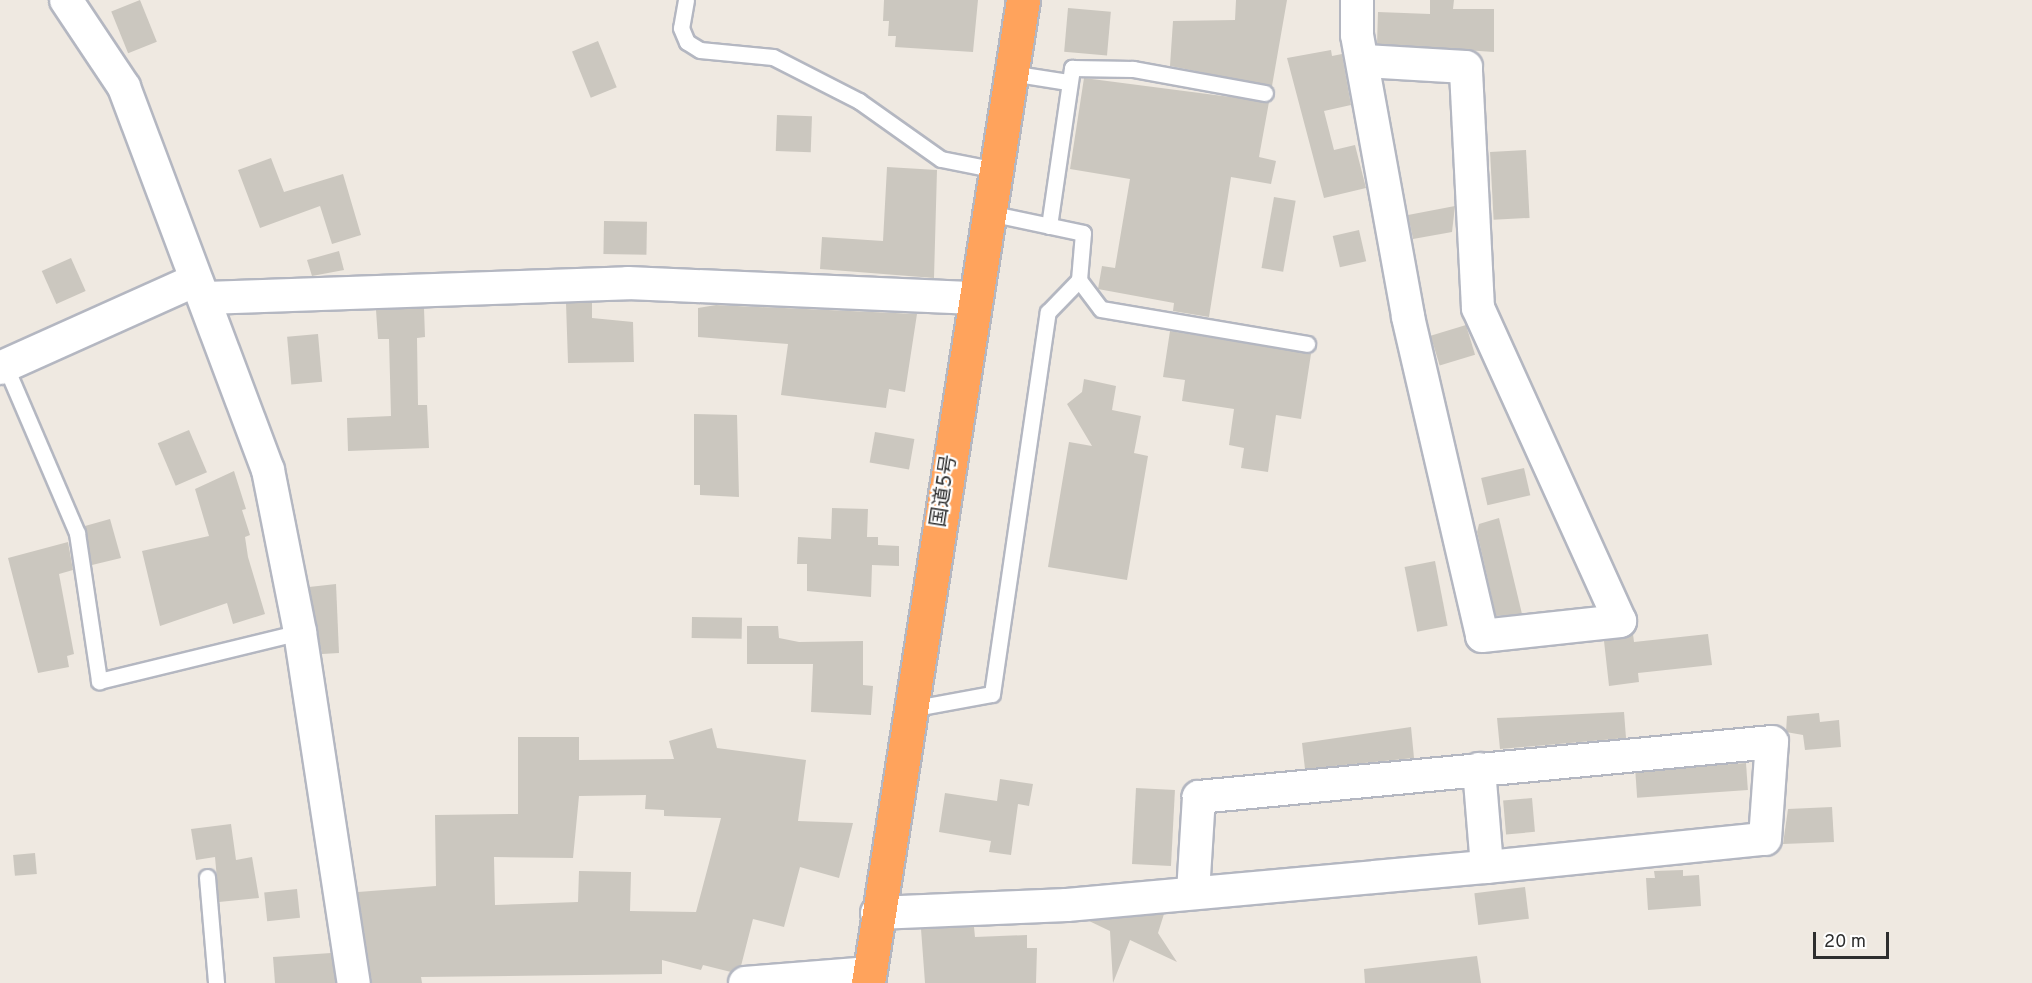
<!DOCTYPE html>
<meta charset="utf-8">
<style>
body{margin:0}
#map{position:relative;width:2032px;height:983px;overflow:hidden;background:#efe9e1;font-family:Overpass,"Noto Sans JP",sans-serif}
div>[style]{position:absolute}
.building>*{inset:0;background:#cbc7bf;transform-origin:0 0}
.roads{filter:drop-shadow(2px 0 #b4b7c1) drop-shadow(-2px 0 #b4b7c1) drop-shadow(0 2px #b4b7c1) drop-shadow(0 -2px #b4b7c1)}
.lane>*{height:15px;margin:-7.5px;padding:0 7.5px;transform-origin:7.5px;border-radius:7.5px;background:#fff}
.street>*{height:32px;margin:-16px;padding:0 16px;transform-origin:16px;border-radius:16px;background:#fff}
.highway>*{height:33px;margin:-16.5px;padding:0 16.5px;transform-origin:16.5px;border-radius:16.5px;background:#ffa35c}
span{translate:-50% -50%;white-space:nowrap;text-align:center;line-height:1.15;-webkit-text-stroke:4.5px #fff;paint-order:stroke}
.street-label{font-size:20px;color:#2e2e2e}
.scale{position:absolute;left:1813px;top:932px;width:76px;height:27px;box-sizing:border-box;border:3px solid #2e2e2e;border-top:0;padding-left:8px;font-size:18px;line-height:21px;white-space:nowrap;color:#2e2e2e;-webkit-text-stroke:4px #fff;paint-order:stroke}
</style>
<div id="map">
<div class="building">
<i style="left:140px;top:0;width:45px;height:31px;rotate:68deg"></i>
<i style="clip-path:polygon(884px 0,978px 0,973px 52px,895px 47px,896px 36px,888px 36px,889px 21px,883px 21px)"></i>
<i style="clip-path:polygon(1236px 0,1287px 0,1272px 86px,1170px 66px,1173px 21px,1235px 20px)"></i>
<i style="clip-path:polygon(1430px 0,1454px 0,1453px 9px,1494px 9px,1494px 52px,1377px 44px,1378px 12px,1430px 14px)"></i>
<i style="left:1068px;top:8px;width:43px;height:44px;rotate:5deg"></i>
<i style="left:598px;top:41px;width:50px;height:28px;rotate:68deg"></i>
<i style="clip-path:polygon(1331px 50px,1332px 56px,1342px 54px,1351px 105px,1324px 111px,1334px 150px,1355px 145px,1366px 188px,1324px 198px,1287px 58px)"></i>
<i style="clip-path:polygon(1084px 78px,1269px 102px,1259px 157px,1276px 161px,1271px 184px,1231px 177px,1209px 317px,1173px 311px,1174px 303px,1098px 289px,1102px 266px,1115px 268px,1130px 179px,1070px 169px)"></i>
<i style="left:777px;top:115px;width:35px;height:36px;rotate:2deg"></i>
<i style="left:1526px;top:150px;width:68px;height:36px;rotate:87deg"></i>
<i style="clip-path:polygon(271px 158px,284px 192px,343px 174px,361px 235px,332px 244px,320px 206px,260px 228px,238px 170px)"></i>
<i style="clip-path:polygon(887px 167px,937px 170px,934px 278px,820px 269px,822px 237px,883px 241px)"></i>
<i style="left:1274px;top:197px;width:22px;height:72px;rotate:10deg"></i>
<i style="clip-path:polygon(1455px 206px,1452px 232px,1413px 239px,1408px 215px)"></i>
<i style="left:604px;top:221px;width:43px;height:33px;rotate:1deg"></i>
<i style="left:1359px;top:230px;width:32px;height:27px;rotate:77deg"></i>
<i style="clip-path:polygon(339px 251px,344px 270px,312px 276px,307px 260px)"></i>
<i style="left:71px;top:258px;width:36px;height:32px;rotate:66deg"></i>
<i style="clip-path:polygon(592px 302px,592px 318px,633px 322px,634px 362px,568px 363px,566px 303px)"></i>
<i style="clip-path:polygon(716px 305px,917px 314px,905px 392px,889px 389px,886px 408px,781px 395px,788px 344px,698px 337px,698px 308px)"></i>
<i style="clip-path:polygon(424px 308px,425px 337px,417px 338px,418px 405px,427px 405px,429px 448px,348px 451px,347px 418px,391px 416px,389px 339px,378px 339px,376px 310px)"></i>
<i style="left:1466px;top:325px;width:31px;height:37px;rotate:73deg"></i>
<i style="clip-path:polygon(1170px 331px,1311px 354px,1301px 419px,1276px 415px,1268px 472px,1241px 468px,1244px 448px,1229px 445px,1234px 409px,1182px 401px,1185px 380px,1163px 377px)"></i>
<i style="left:318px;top:334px;width:48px;height:31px;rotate:85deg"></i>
<i style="clip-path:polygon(1084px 379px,1116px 386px,1112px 410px,1141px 416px,1134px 453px,1148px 456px,1127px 580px,1048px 567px,1069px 442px,1092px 446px,1067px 404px,1082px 392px)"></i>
<i style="clip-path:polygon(694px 414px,737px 415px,739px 497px,700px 495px,700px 485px,694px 485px)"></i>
<i style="left:189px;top:430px;width:46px;height:34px;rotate:67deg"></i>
<i style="left:875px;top:432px;width:40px;height:31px;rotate:10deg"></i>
<i style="left:1524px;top:468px;width:28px;height:44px;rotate:77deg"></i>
<i style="clip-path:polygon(234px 471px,246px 509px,242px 510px,250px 535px,245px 537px,248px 557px,265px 614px,233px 624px,227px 603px,160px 626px,142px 551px,209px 536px,195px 489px)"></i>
<i style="clip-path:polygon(832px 508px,868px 509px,867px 537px,878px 537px,878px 545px,899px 546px,899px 566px,872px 565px,871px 597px,807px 591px,807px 564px,797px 564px,798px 537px,831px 539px)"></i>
<i style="clip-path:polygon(1499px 518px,1522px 614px,1496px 616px,1477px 532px,1479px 524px)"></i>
<i style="clip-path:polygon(110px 519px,121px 558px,92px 565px,85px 526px)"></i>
<i style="clip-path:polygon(68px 542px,73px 570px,59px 574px,74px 654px,67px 656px,69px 667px,38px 673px,8px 558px)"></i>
<i style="left:1435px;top:561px;width:66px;height:31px;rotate:79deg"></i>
<i style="clip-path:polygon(336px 584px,339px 653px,322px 654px,309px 587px)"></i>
<i style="left:692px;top:617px;width:50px;height:21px;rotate:1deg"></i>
<i style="clip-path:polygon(747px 626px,778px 626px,779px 638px,799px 642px,863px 641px,863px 685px,873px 686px,871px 715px,811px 712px,813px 664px,747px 664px)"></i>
<i style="clip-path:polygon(1633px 634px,1634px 642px,1708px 634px,1712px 665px,1638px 673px,1639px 682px,1609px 686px,1604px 641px)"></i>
<i style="clip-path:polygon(1624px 712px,1626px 738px,1500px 749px,1497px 718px)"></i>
<i style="clip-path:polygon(1819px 713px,1820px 722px,1839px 720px,1841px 747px,1805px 750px,1803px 735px,1786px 732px,1787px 716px)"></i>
<i style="clip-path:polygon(1411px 727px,1414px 758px,1305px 769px,1302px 743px)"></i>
<i style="clip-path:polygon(evenodd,712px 728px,717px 748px,806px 760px,798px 821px,853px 823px,839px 878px,800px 867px,784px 927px,753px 919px,741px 966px,731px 972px,703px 965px,701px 970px,662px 960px,662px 974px,421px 977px,422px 983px,372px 983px,358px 892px,436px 886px,435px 815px,518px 814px,518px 737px,579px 737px,579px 760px,674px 759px,669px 741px,712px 728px,646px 795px,645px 809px,664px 810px,664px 816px,721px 818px,696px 912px,630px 911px,631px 872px,579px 871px,578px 902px,495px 905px,494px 857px,573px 858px,579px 796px,646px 795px)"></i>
<i style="left:1746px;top:763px;width:27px;height:111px;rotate:86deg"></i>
<i style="clip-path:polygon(1000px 779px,1033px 784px,1029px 806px,1018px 804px,1011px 855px,989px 852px,991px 841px,939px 832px,945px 793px,997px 801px)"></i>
<i style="left:1136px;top:788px;width:39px;height:76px;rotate:3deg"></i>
<i style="left:1532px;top:798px;width:34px;height:29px;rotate:85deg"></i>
<i style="clip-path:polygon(1832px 807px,1834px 842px,1783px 844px,1788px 809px)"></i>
<i style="clip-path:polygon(231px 824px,236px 860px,252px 857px,259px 898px,219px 902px,215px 857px,196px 860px,191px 829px)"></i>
<i style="left:35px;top:853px;width:21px;height:22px;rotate:85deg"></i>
<i style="clip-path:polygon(1683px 870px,1683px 876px,1699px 875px,1701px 906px,1648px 910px,1646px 878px,1655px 878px,1654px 871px)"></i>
<i style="left:1525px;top:887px;width:32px;height:51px;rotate:83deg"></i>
<i style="left:297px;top:889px;width:29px;height:33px;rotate:84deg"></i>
<i style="clip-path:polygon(1164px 914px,1158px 933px,1177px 962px,1130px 940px,1113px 983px,1110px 931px,1089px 921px)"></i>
<i style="clip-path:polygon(974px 927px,975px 937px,1027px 935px,1027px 948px,1037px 948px,1036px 983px,925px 983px,921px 929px)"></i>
<i style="clip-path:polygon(331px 953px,336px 983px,275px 983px,273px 957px)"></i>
<i style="clip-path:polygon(1477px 956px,1481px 983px,1365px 983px,1364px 969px)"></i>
</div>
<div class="roads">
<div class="lane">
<i style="left:686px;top:0;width:28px;rotate:100deg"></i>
<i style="left:681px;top:28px;width:15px;rotate:67deg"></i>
<i style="left:687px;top:42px;width:15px;rotate:32deg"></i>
<i style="left:700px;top:50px;width:73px;rotate:5.5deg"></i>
<i style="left:773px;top:57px;width:97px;rotate:27.1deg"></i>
<i style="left:859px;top:101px;width:100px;rotate:35.3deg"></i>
<i style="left:941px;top:159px;width:56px;rotate:11.3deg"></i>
<i style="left:1011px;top:73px;width:58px;rotate:9deg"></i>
<i style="left:989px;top:213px;width:96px;rotate:12deg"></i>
<i style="left:1083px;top:233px;width:47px;rotate:94.9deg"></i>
<i style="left:1079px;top:280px;width:36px;rotate:53deg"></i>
<i style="left:1101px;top:309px;width:209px;rotate:9.6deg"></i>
<i style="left:1049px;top:226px;width:160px;rotate:-81.7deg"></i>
<i style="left:1072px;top:68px;width:61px;rotate:0.9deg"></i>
<i style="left:1133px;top:69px;width:134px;rotate:10.3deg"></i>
<i style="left:5px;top:365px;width:183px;rotate:66.8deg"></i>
<i style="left:77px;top:533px;width:150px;rotate:81.5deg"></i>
<i style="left:99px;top:681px;width:207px;rotate:-13.7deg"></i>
<i style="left:910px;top:709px;width:83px;rotate:-10.4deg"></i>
<i style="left:992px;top:694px;width:386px;rotate:-81.7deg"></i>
<i style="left:1048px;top:312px;width:45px;rotate:-45.9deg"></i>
<i style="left:207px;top:877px;width:106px;rotate:85.1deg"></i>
</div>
<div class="street">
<i style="left:66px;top:0;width:105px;rotate:56.3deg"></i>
<i style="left:124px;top:87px;width:409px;rotate:69.4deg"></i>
<i style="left:268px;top:470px;width:165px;rotate:78.8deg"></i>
<i style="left:300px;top:632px;width:355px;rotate:81.3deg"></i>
<i style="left:1357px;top:0;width:35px;rotate:90deg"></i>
<i style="left:1357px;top:35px;width:287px;rotate:79.7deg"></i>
<i style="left:1408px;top:317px;width:327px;rotate:76.9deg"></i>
<i style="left:1482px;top:636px;width:139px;rotate:-6.2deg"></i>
<i style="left:1620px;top:621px;width:344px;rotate:-114.4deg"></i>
<i style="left:1478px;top:308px;width:241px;rotate:-92.9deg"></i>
<i style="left:1466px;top:67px;width:102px;rotate:-176.6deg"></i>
<i style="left:206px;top:298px;width:422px;rotate:-2deg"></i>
<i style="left:628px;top:283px;width:347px;rotate:2.5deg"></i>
<i style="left:0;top:368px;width:213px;rotate:-24.2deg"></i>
<i style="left:1479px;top:769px;width:98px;rotate:85.3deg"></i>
<i style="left:877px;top:913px;width:190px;rotate:-2.4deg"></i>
<i style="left:1067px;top:905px;width:422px;rotate:-5.2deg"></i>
<i style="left:1487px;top:867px;width:279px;rotate:-5.8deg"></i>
<i style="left:1765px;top:839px;width:97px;rotate:-85.9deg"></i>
<i style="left:1772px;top:742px;width:576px;rotate:174.52deg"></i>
<i style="left:1199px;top:797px;width:96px;rotate:93.6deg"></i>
<i style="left:745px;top:983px;width:125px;rotate:-4.6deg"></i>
</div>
<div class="highway">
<i style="left:868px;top:983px;width:995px;rotate:-81.04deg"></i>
</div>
</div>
<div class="street-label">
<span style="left:945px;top:491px;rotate:-81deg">国道5号</span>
</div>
<div class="scale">20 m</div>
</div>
